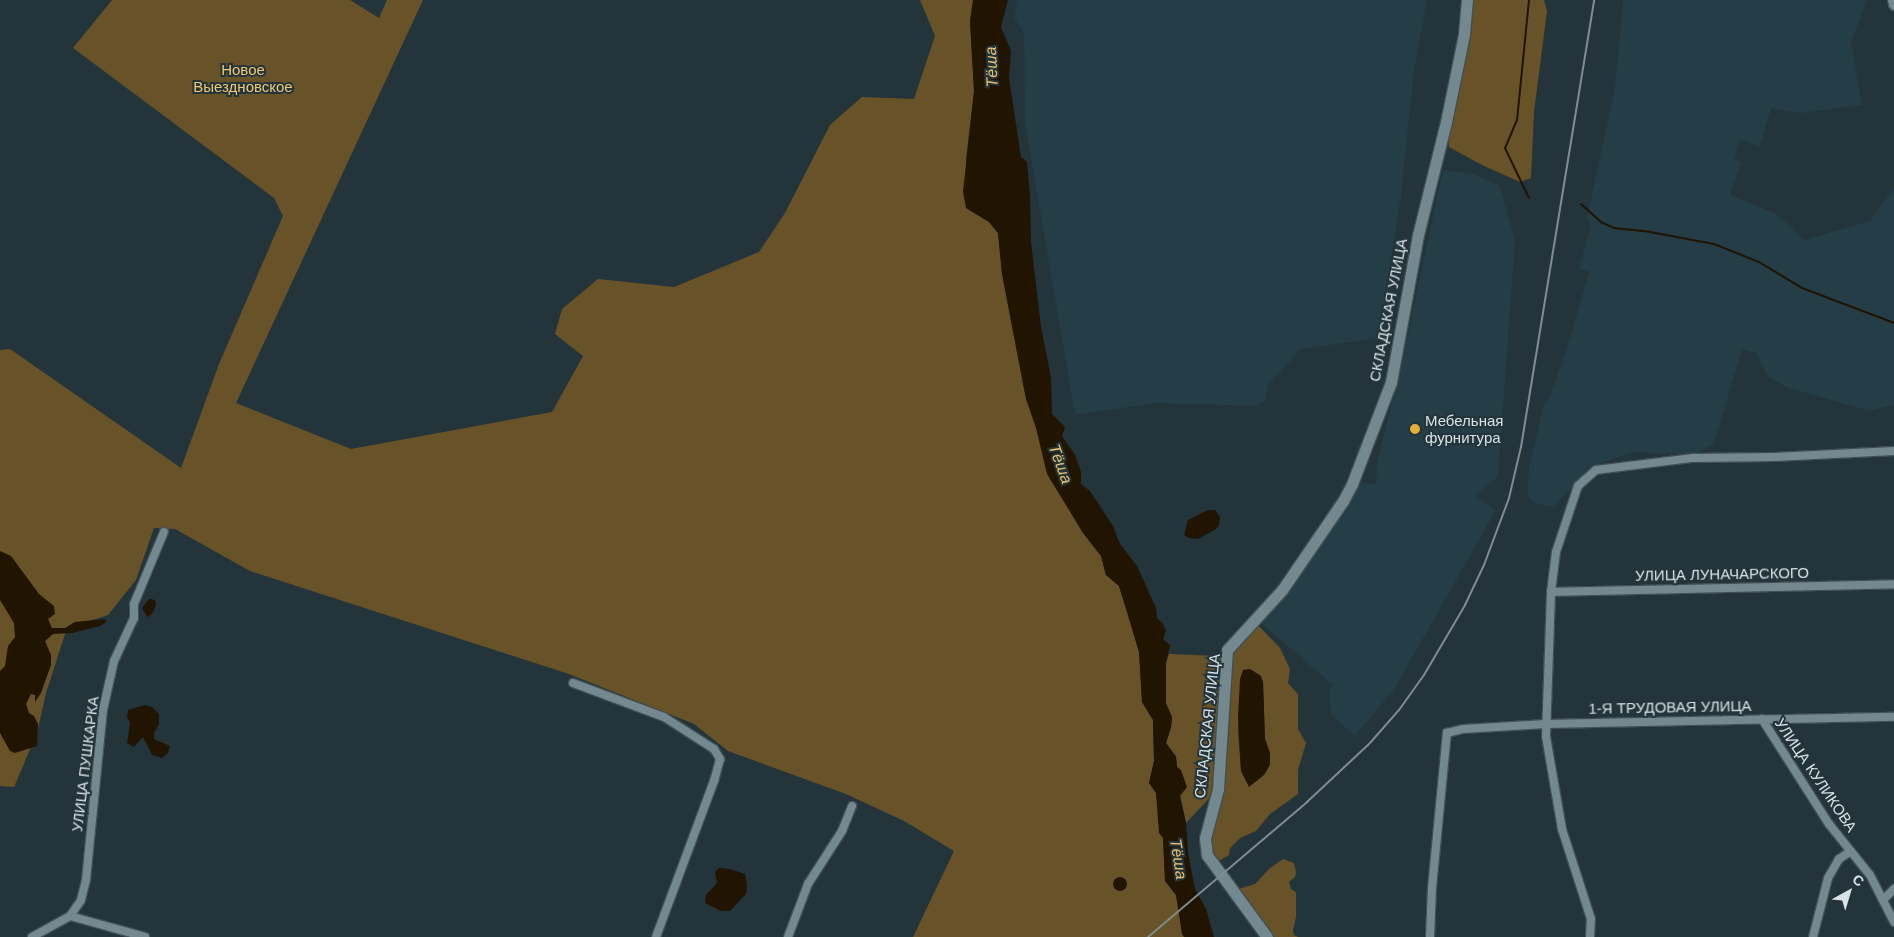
<!DOCTYPE html>
<meta charset="utf-8">
<style>
body{margin:0}
#map{position:relative;width:1894px;height:937px;overflow:hidden;background:#23343a;font-family:Arial,sans-serif}
div>[style]{position:absolute}
.built>*{inset:0;background:#243d47}
.green>*{inset:0;background:#685328}
.water>*{inset:0;background:#211400}
.round{border-radius:50%}
.stream>*{height:2px;margin:-1px;padding:0 1px;transform-origin:1px;border-radius:1px;background:#211400}
.roads{filter:drop-shadow(1px 0 #405054) drop-shadow(-1px 0 #405054) drop-shadow(0 1px #405054) drop-shadow(0 -1px #405054)}
.street>*{height:8px;margin:-4px;padding:0 4px;transform-origin:4px;border-radius:4px;background:#74888f}
.secondary>*{height:11px;margin:-5.5px;padding:0 5.5px;transform-origin:5.5px;border-radius:5.5px;background:#74888f}
.rail>*{height:2px;margin:-1px;padding:0 1px;transform-origin:1px;border-radius:1px;background:#7f8c91}
.dots>*{width:14px;height:14px;translate:-50% -50%;box-sizing:border-box;border:2px solid #23343a;border-radius:50%}
span{translate:-50% -50%;white-space:nowrap;text-align:center;line-height:1.15;-webkit-text-stroke:4px #23343a;paint-order:stroke}
.park-label{font-size:15px;color:#f1c875}
.street-label{font-size:15px;color:#d8e3e7}
.poi-label{font-size:15px;color:#d8e3e7}
.left{translate:0 -50%;text-align:left}
.water-label{font-size:16px;color:#e9c06d;font-style:italic}
.north{position:absolute;left:1824px;top:867px;width:50px;height:50px;-webkit-text-stroke:4px #23343a;paint-order:stroke;rotate:39deg;font-size:14px;font-weight:700;line-height:20px;text-align:center;color:#d8e3e7}
.north::after{content:'';display:block;margin:auto;width:18px;height:22px;background:#d8e3e7;clip-path:polygon(50% 0,100% 100%,50% 72%,0 100%)}
</style>
<div id="map">
<div class="built">
<i style="clip-path:polygon(1017px 0,1427px 0,1414px 71px,1401px 196px,1379px 338px,1301px 349px,1268px 385px,1265px 401px,1254px 406px,1156px 403px,1075px 415px,1025px 123px,1024px 33px,1014px 18px)"></i>
<i style="clip-path:polygon(1623px 0,1867px 0,1851px 42px,1862px 105px,1801px 113px,1771px 108px,1760px 146px,1740px 140px,1734px 159px,1741px 162px,1730px 195px,1775px 213px,1805px 240px,1870px 221px,1894px 188px,1894px 405px,1869px 411px,1786px 387px,1767px 376px,1756px 353px,1742px 349px,1714px 444px,1694px 455px,1632px 452px,1590px 468px,1553px 507px,1532px 502px,1527px 491px,1529px 468px,1544px 403px,1551px 395px,1559px 368px,1561px 368px,1589px 272px,1579px 269px,1591px 225px,1587px 217px,1615px 88px)"></i>
<i style="clip-path:polygon(1443px 170px,1473px 174px,1500px 186px,1515px 241px,1498px 476px,1477px 496px,1496px 510px,1395px 688px,1355px 736px,1331px 715px,1329px 690px,1333px 685px,1257px 620px,1356px 482px,1376px 484px,1377px 462px,1401px 366px)"></i>
</div>
<div class="green">
<i style="clip-path:polygon(112px 0,350px 0,379px 18px,387px 0,423px 0,236px 403px,351px 449px,552px 412px,583px 356px,555px 334px,562px 309px,598px 279px,674px 287px,759px 252px,785px 213px,830px 125px,862px 97px,914px 99px,935px 36px,920px 0,973px 0,970px 21px,974px 91px,966px 158px,966px 208px,989px 222px,998px 233px,1002px 274px,1026px 399px,1066px 504px,1083px 533px,1101px 556px,1106px 575px,1119px 586px,1127px 612px,1139px 652px,1142px 702px,1153px 720px,1154px 761px,1149px 783px,1156px 793px,1163px 838px,1165px 881px,1176px 895px,1184px 937px,913px 937px,954px 851px,904px 821px,846px 794px,728px 751px,694px 724px,569px 674px,250px 571px,175px 529px,154px 528px,136px 580px,108px 615px,67px 628px,46px 693px,37px 733px,14px 787px,0 786px,0 350px,10px 349px,181px 468px,219px 364px,283px 216px,274px 198px,73px 48px)"></i>
<i style="clip-path:polygon(1467px 0,1544px 0,1547px 11px,1534px 112px,1531px 178px,1520px 182px,1484px 166px,1449px 147px,1446px 122px)"></i>
<i style="clip-path:polygon(evenodd,1256px 623px,1280px 648px,1290px 669px,1288px 683px,1298px 694px,1298px 729px,1306px 743px,1298px 770px,1298px 794px,1270px 814px,1256px 831px,1240px 838px,1230px 848px,1229px 855px,1217px 862px,1213px 860px,1209px 842px,1229px 654px,1256px 623px,1263px 682px,1265px 739px,1270px 753px,1241px 771px,1238px 732px,1240px 700px,1263px 682px)"></i>
<i style="clip-path:polygon(1227px 650px,1218px 789px,1186px 823px,1180px 795px,1176px 756px,1166px 743px,1171px 728px,1172px 717px,1166px 704px,1166px 663px,1169px 654px,1219px 656px)"></i>
<i style="clip-path:polygon(1283px 859px,1294px 863px,1296px 872px,1295px 877px,1289px 882px,1291px 889px,1296px 892px,1296px 917px,1293px 930px,1294px 935px,1298px 937px,1273px 937px,1255px 916px,1238px 889px,1255px 884px,1269px 869px)"></i>
</div>
<div class="water">
<i style="clip-path:polygon(973px 0,1008px 0,1001px 27px,1011px 51px,1009px 78px,1021px 157px,1027px 162px,1030px 197px,1031px 242px,1041px 327px,1051px 378px,1052px 414px,1065px 427px,1062px 436px,1075px 455px,1081px 472px,1081px 484px,1090px 491px,1113px 526px,1120px 544px,1137px 566px,1156px 608px,1157px 618px,1163px 624px,1166px 631px,1163px 639px,1170px 645px,1166px 663px,1166px 703px,1172px 717px,1171px 727px,1166px 743px,1176px 757px,1177px 767px,1181px 770px,1187px 787px,1180px 796px,1186px 823px,1188px 853px,1195px 889px,1206px 909px,1214px 937px,1184px 937px,1182px 934px,1176px 895px,1165px 881px,1163px 838px,1159px 833px,1156px 793px,1149px 783px,1154px 761px,1153px 720px,1142px 702px,1139px 652px,1127px 612px,1119px 586px,1106px 575px,1101px 556px,1083px 533px,1047px 474px,1036px 428px,1026px 399px,1002px 274px,998px 233px,989px 222px,966px 208px,963px 192px,974px 91px,970px 21px)"></i>
<i style="clip-path:polygon(1208px 510px,1215px 510px,1220px 517px,1219px 525px,1216px 529px,1198px 539px,1189px 538px,1184px 535px,1188px 520px)"></i>
<i style="clip-path:polygon(0 551px,11px 556px,39px 594px,54px 606px,55px 614px,48px 619px,52px 628px,65px 628px,75px 622px,106px 619px,105px 623px,100px 626px,72px 633px,53px 634px,45px 641px,51px 655px,51px 665px,41px 693px,35px 702px,35px 695px,31px 694px,26px 704px,29px 713px,34px 716px,38px 724px,37px 746px,15px 753px,10px 751px,0 733px,0 671px,5px 666px,8px 646px,15px 637px,14px 623px,0 600px)"></i>
<i style="clip-path:polygon(149px 599px,155px 600px,156px 605px,152px 614px,147px 617px,142px 608px)"></i>
<i style="clip-path:polygon(1250px 669px,1261px 676px,1263px 682px,1265px 739px,1270px 753px,1270px 765px,1264px 775px,1249px 787px,1241px 771px,1238px 717px,1240px 679px,1243px 670px)"></i>
<i style="clip-path:polygon(145px 705px,152px 707px,159px 714px,159px 724px,154px 733px,154px 739px,170px 746px,168px 753px,162px 758px,152px 755px,143px 737px,134px 747px,127px 743px,130px 723px,127px 717px,128px 710px)"></i>
<i style="clip-path:polygon(719px 868px,730px 869px,745px 874px,747px 885px,746px 894px,730px 911px,721px 911px,705px 903px,706px 895px,717px 883px,715px 872px)"></i>
<i class="round" style="left:1113px;top:877px;width:14px;height:14px"></i>
</div>
<div class="stream">
<i style="left:1529px;top:0;width:121px;rotate:95.7deg"></i>
<i style="left:1517px;top:120px;width:30px;rotate:113deg"></i>
<i style="left:1505px;top:148px;width:55px;rotate:64.4deg"></i>
<i style="left:1581px;top:204px;width:27px;rotate:42deg"></i>
<i style="left:1601px;top:222px;width:14px;rotate:25deg"></i>
<i style="left:1614px;top:228px;width:36px;rotate:6deg"></i>
<i style="left:1650px;top:232px;width:65px;rotate:10.6deg"></i>
<i style="left:1714px;top:244px;width:48px;rotate:21.8deg"></i>
<i style="left:1759px;top:262px;width:50px;rotate:31.2deg"></i>
<i style="left:1802px;top:288px;width:98px;rotate:20.8deg"></i>
</div>
<div class="roads">
<div class="street">
<i style="left:1551px;top:592px;width:343px;rotate:-1.3deg"></i>
<i style="left:573px;top:683px;width:97px;rotate:20.5deg"></i>
<i style="left:664px;top:717px;width:59px;rotate:32.6deg"></i>
<i style="left:714px;top:749px;width:12px;rotate:59deg"></i>
<i style="left:720px;top:759px;width:23px;rotate:105deg"></i>
<i style="left:714px;top:781px;width:166px;rotate:110.4deg"></i>
<i style="left:1762px;top:719px;width:125px;rotate:57.5deg"></i>
<i style="left:1829px;top:824px;width:65px;rotate:51.2deg"></i>
<i style="left:1870px;top:875px;width:53px;rotate:62.9deg"></i>
<i style="left:1883px;top:900px;width:16px;rotate:-45deg"></i>
<i style="left:70px;top:916px;width:78px;rotate:15.6deg"></i>
<i style="left:32px;top:937px;width:43px;rotate:-28.9deg"></i>
<i style="left:70px;top:916px;width:19px;rotate:-55deg"></i>
<i style="left:81px;top:900px;width:21px;rotate:-76deg"></i>
<i style="left:86px;top:880px;width:171px;rotate:-84.3deg"></i>
<i style="left:103px;top:710px;width:50px;rotate:-77.3deg"></i>
<i style="left:114px;top:661px;width:47px;rotate:-65.1deg"></i>
<i style="left:134px;top:618px;width:14px;rotate:-90deg"></i>
<i style="left:134px;top:604px;width:78px;rotate:-67.4deg"></i>
<i style="left:788px;top:937px;width:57px;rotate:-69.3deg"></i>
<i style="left:808px;top:884px;width:63px;rotate:-57.3deg"></i>
<i style="left:842px;top:831px;width:27px;rotate:-68deg"></i>
<i style="left:1430px;top:937px;width:49px;rotate:-87.7deg"></i>
<i style="left:1432px;top:888px;width:156px;rotate:-84.5deg"></i>
<i style="left:1447px;top:733px;width:16px;rotate:-14deg"></i>
<i style="left:1463px;top:729px;width:83px;rotate:-3.4deg"></i>
<i style="left:1546px;top:724px;width:348px;rotate:-1.2deg"></i>
<i style="left:1590px;top:937px;width:18px;rotate:-87deg"></i>
<i style="left:1591px;top:919px;width:95px;rotate:-107.9deg"></i>
<i style="left:1562px;top:829px;width:94px;rotate:-99.8deg"></i>
<i style="left:1546px;top:736px;width:144px;rotate:-88deg"></i>
<i style="left:1551px;top:592px;width:40px;rotate:-82.9deg"></i>
<i style="left:1556px;top:552px;width:70px;rotate:-71.6deg"></i>
<i style="left:1578px;top:486px;width:24px;rotate:-42deg"></i>
<i style="left:1596px;top:470px;width:98px;rotate:-7.1deg"></i>
<i style="left:1693px;top:458px;width:82px;rotate:-0.7deg"></i>
<i style="left:1775px;top:457px;width:119px;rotate:-2.9deg"></i>
<i style="left:1813px;top:937px;width:61px;rotate:-75.7deg"></i>
<i style="left:1828px;top:878px;width:22px;rotate:-60deg"></i>
<i style="left:1839px;top:859px;width:14px;rotate:-34deg"></i>
</div>
<div class="secondary">
<i style="left:1893px;top:0;width:4px;rotate:76deg"></i>
<i style="left:1267px;top:937px;width:102px;rotate:-126.2deg"></i>
<i style="left:1207px;top:855px;width:17px;rotate:-97deg"></i>
<i style="left:1205px;top:838px;width:51px;rotate:-75.1deg"></i>
<i style="left:1218px;top:789px;width:139px;rotate:-86.3deg"></i>
<i style="left:1227px;top:650px;width:81px;rotate:-47.5deg"></i>
<i style="left:1282px;top:590px;width:108px;rotate:-55.6deg"></i>
<i style="left:1343px;top:501px;width:19px;rotate:-62deg"></i>
<i style="left:1352px;top:484px;width:109px;rotate:-69.1deg"></i>
<i style="left:1391px;top:382px;width:149px;rotate:-79.6deg"></i>
<i style="left:1418px;top:235px;width:116px;rotate:-76.1deg"></i>
<i style="left:1446px;top:122px;width:90px;rotate:-78.4deg"></i>
<i style="left:1464px;top:34px;width:34px;rotate:-85deg"></i>
</div>
</div>
<div class="rail">
<i style="left:1148px;top:937px;width:209px;rotate:-40.3deg"></i>
<i style="left:1307px;top:802px;width:86px;rotate:-43.1deg"></i>
<i style="left:1370px;top:743px;width:44px;rotate:-48.7deg"></i>
<i style="left:1399px;top:710px;width:43px;rotate:-54.5deg"></i>
<i style="left:1424px;top:675px;width:81px;rotate:-59.6deg"></i>
<i style="left:1465px;top:605px;width:44px;rotate:-64.6deg"></i>
<i style="left:1484px;top:565px;width:72px;rotate:-69.5deg"></i>
<i style="left:1509px;top:498px;width:52px;rotate:-76.8deg"></i>
<i style="left:1521px;top:447px;width:453px;rotate:-80.7deg"></i>
</div>
<div class="dots">
<i style="left:1415px;top:429px;background:#e3ae35"></i>
</div>
<div class="park-label">
<span style="left:243px;top:78px">Новое<br>Выездновское</span>
</div>
<div class="street-label">
<span style="left:1388px;top:310px;rotate:-79deg">СКЛАДСКАЯ УЛИЦА</span>
<span style="left:1722px;top:574px;rotate:-1deg">УЛИЦА ЛУНАЧАРСКОГО</span>
<span style="left:1670px;top:707px;rotate:-1deg">1-Я ТРУДОВАЯ УЛИЦА</span>
<span style="left:1207px;top:726px;rotate:-84deg">СКЛАДСКАЯ УЛИЦА</span>
<span style="left:85px;top:764px;rotate:-83deg">УЛИЦА ПУШКАРКА</span>
<span style="left:1816px;top:775px;rotate:56deg">УЛИЦА КУЛИКОВА</span>
</div>
<div class="poi-label">
<span class="left" style="left:1425px;top:429px">Мебельная<br>фурнитура</span>
</div>
<div class="water-label">
<span style="left:992px;top:67px;rotate:-93deg">Тёша</span>
<span style="left:1060px;top:464px;rotate:70deg">Тёша</span>
<span style="left:1178px;top:859px;rotate:81deg">Тёша</span>
</div>
<div class="north">С</div>
</div>
